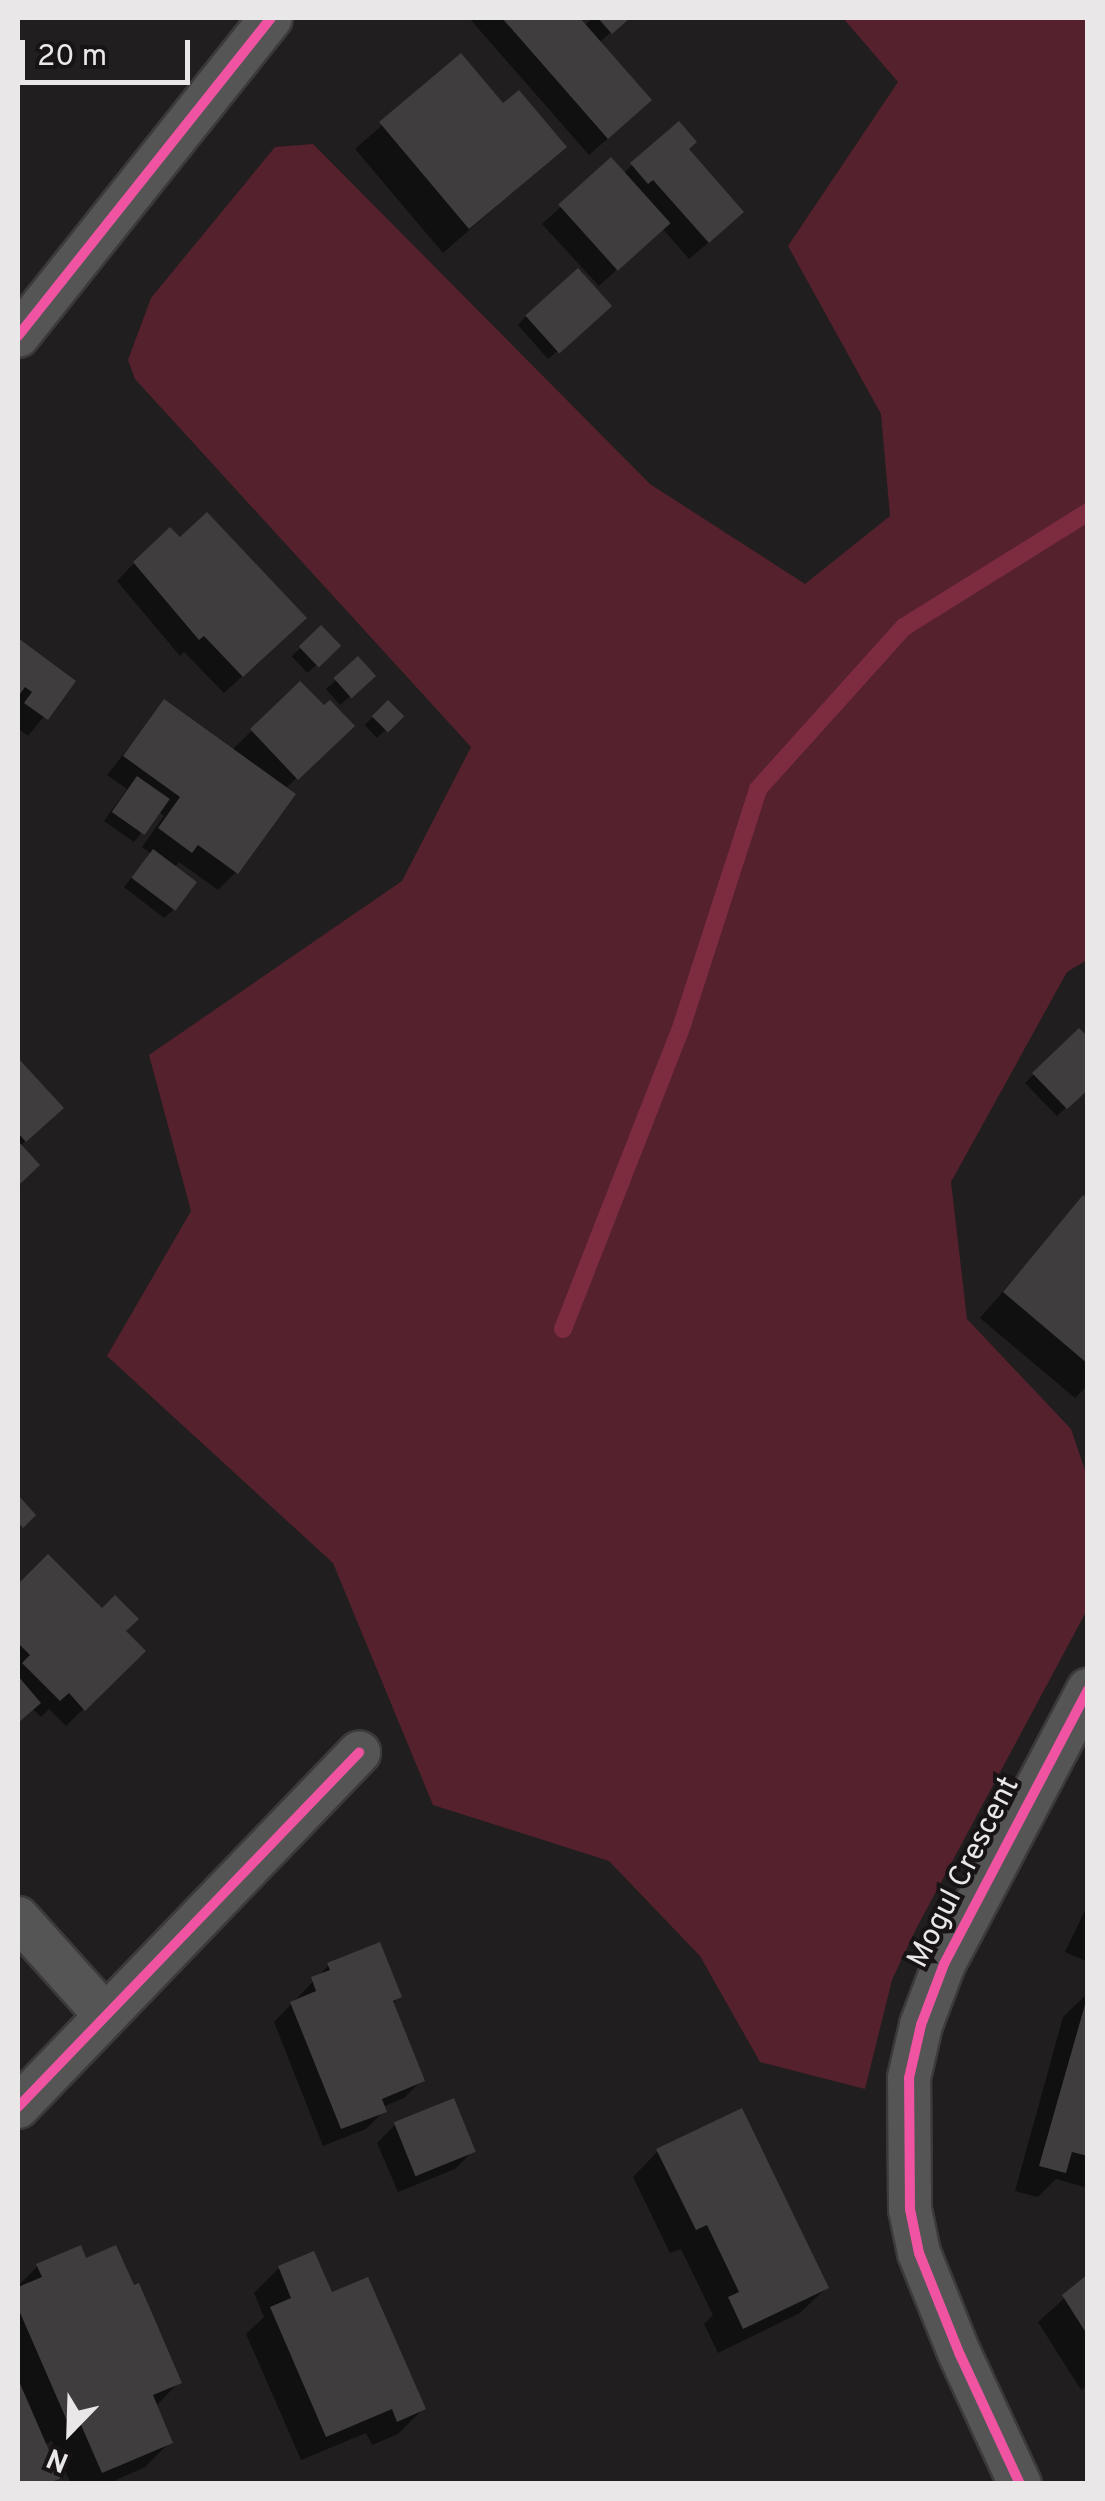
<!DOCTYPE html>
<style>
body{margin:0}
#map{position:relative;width:1105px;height:2501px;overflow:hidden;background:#201e1f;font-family:Overpass,sans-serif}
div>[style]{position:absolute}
.green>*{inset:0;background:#55212d}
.shadow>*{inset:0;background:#0007;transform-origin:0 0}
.stream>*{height:18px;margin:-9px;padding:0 9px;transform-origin:9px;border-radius:9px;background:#7d2c40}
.building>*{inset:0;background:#3f3d3e;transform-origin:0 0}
.roads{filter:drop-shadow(2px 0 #3c3a3b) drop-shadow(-2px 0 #3c3a3b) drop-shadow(0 2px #3c3a3b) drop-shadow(0 -2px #3c3a3b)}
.minor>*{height:42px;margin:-21px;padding:0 21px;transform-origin:21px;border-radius:21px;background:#565555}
.cycleway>*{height:10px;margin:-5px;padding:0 5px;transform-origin:5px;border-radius:5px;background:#f153a3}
span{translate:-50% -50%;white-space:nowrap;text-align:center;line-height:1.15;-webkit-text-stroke:8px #181415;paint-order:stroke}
.street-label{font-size:30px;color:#e9e7e7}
.frame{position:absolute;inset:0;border:20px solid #e9e7e7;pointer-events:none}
.north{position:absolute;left:20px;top:2381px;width:100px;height:100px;-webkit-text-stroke:8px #181415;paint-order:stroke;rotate:203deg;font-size:28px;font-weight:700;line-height:40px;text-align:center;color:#e9e7e7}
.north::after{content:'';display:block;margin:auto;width:35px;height:45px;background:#e9e7e7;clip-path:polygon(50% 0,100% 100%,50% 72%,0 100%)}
.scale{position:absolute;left:20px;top:40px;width:170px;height:45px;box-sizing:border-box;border:5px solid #e9e7e7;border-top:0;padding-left:12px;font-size:30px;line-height:35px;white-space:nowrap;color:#e9e7e7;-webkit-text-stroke:8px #181415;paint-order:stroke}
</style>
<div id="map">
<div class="green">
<i style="clip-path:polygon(843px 18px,1088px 18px,1087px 960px,1067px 972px,951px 1182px,967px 1319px,1071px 1429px,1087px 1476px,1087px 1610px,916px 1929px,892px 1980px,865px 2089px,760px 2062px,700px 1956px,609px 1861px,433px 1805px,333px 1563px,107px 1356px,191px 1211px,149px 1055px,402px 881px,471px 747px,135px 379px,128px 360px,151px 298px,275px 147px,313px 144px,650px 484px,805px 584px,890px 516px,881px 414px,788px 246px,898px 82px)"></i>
</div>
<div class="shadow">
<i style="clip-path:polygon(469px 18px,582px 18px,579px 20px,584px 26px,592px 18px,626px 18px,599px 43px,631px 118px,589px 155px)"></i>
<i style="clip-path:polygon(460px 57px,503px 106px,564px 147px,443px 253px,355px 149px)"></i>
<i style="clip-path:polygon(686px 150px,723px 230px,689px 259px,662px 228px,599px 286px,542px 224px,611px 161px,623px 174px,632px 165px)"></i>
<i style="clip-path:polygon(600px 315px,548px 359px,518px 325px,526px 316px)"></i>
<i style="clip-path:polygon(134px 563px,286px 636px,224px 693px,184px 652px,180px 656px,117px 581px)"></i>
<i style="left:321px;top:629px;width:23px;height:40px;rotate:47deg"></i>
<i style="clip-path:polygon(18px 641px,72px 682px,28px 736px,18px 728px)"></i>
<i style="clip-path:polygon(358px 660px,364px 684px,340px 705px,326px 689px)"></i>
<i style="clip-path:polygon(300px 684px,324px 709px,351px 726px,285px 789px,236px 872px,218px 890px,179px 862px,174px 868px,173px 910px,164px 918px,124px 887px,151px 854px,142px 847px,164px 816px,158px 811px,134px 842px,104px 821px,127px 789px,107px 775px,164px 703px,231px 751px)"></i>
<i style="left:388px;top:703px;width:18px;height:32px;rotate:47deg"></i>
<i style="clip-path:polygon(1079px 1032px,1088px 1087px,1057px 1116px,1025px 1083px)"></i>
<i style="clip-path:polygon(18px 1062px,61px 1108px,19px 1147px,36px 1165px,18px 1184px)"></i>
<i style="clip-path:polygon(1083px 1199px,1088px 1202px,1088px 1385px,1075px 1398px,980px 1318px)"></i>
<i style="clip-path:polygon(48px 1557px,142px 1651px,66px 1726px,49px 1709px,41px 1717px,32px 1708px,18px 1723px,18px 1587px)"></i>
<i style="clip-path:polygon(1088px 1904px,1088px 1962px,1065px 1952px)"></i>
<i style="clip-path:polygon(329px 1965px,399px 1997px,391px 2005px,422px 2080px,404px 2098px,382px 2107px,384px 2111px,366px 2129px,323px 2146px,274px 2022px)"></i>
<i style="clip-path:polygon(1088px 1993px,1088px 2188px,1056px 2179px,1038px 2197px,1015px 2191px,1063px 2017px)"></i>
<i style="clip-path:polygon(395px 2125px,473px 2151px,455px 2169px,398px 2192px,377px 2143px)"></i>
<i style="clip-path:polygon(658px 2151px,826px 2288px,800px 2313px,718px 2353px,704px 2324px,713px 2315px,681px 2249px,670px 2253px,633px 2177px)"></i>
<i style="clip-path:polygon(84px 2261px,179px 2382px,155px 2407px,170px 2442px,145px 2467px,107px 2484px,71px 2484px,52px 2441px,44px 2445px,58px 2477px,52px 2484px,18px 2484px,18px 2286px,38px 2266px)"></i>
<i style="clip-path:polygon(279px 2268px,331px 2296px,423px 2409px,398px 2434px,372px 2445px,366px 2433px,301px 2460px,246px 2334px,264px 2317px,254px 2293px)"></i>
<i style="clip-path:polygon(1088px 2277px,1088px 2386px,1081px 2390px,1038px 2322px)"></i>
</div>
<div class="stream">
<i style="left:563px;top:1329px;width:326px;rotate:-68.6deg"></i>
<i style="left:682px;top:1025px;width:248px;rotate:-72.1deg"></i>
<i style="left:758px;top:789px;width:218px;rotate:-48deg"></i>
<i style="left:904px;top:627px;width:217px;rotate:-32deg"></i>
</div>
<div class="building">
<i style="clip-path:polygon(502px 18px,580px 18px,652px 100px,608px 139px)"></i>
<i style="clip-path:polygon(598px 18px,630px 18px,612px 34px)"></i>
<i style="clip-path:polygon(461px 53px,503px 103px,519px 90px,567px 147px,469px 229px,379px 122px)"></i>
<i style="clip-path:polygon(679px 121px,697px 142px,689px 149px,744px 212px,709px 243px,653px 180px,648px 184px,630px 163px)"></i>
<i style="left:611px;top:157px;width:89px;height:71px;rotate:48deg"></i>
<i style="left:578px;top:268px;width:51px;height:71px;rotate:48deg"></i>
<i style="clip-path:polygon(207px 512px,307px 618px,243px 677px,204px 636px,199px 640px,133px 562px,170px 527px,180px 537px)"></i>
<i style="left:321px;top:625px;width:29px;height:31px;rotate:46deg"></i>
<i style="clip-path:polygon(18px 638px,76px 681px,48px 720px,24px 703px,32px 692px,25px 687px,18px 697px)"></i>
<i style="left:358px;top:656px;width:27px;height:33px;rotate:48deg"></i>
<i style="clip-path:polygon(300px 681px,324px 705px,330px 700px,355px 726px,298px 780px,250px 729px)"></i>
<i style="clip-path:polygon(164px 699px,296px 794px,238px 874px,198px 845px,192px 853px,158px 828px,180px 797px,123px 756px)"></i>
<i style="left:388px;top:700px;width:23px;height:23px;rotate:45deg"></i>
<i style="left:137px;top:776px;width:40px;height:44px;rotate:35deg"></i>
<i style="left:153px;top:849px;width:55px;height:36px;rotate:37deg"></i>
<i style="clip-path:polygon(1079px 1028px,1088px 1037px,1088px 1090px,1067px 1109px,1032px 1073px)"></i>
<i style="clip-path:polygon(18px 1058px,64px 1108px,26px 1142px,18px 1133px)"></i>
<i style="clip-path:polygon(18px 1141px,40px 1165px,18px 1186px)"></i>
<i style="clip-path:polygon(1083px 1195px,1088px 1199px,1088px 1364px,1003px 1292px)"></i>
<i style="clip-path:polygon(18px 1495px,36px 1515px,23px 1528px,18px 1522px)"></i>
<i style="clip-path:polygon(48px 1554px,102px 1608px,115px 1595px,139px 1619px,126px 1631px,146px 1651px,85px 1711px,69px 1693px,60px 1701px,22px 1663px,30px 1655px,18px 1643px,18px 1584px)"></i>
<i style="clip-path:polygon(18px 1676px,41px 1703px,18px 1723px)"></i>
<i style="clip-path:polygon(380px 1942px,402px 1997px,393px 2001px,425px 2081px,382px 2099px,387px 2112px,341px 2129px,290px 2002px,316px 1991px,311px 1977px,330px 1970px,327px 1963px)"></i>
<i style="clip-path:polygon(1088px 1994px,1088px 2156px,1072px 2152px,1066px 2173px,1039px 2166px)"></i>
<i style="left:454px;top:2098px;width:58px;height:65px;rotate:68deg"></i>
<i style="clip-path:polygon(742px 2108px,829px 2288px,743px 2329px,728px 2297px,739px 2292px,707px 2225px,696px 2230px,656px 2149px)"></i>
<i style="clip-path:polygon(81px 2245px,86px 2258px,116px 2245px,134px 2285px,139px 2283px,182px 2383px,153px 2395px,173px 2443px,102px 2473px,78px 2418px,68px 2423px,18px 2308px,18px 2287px,42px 2277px,36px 2264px)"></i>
<i style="clip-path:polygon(314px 2251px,332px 2292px,368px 2277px,426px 2409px,397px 2422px,392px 2409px,326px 2437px,270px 2307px,291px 2298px,278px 2266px)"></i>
<i style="clip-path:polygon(1088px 2274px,1088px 2336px,1062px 2295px)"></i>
<i style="clip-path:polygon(18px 2379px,61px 2478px,48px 2484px,18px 2484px)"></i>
</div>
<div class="roads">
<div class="minor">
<i style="left:18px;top:336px;width:406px;rotate:-51.5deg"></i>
<i style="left:18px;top:1918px;width:130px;rotate:48.1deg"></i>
<i style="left:18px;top:2107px;width:492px;rotate:-46.1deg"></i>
<i style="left:1020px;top:2484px;width:142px;rotate:-114.9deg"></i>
<i style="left:960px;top:2355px;width:110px;rotate:-111.9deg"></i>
<i style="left:919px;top:2253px;width:45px;rotate:-101.6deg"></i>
<i style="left:910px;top:2209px;width:131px;rotate:-90.4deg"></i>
<i style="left:909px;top:2078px;width:54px;rotate:-77.2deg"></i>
<i style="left:921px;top:2025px;width:65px;rotate:-69.3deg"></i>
<i style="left:944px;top:1964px;width:310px;rotate:-62.3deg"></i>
</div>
</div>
<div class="cycleway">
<i style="left:18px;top:336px;width:406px;rotate:-51.5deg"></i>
<i style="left:18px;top:2107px;width:492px;rotate:-46.1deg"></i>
<i style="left:1020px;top:2484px;width:142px;rotate:-114.9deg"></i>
<i style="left:960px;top:2355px;width:110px;rotate:-111.9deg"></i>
<i style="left:919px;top:2253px;width:45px;rotate:-101.6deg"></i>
<i style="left:910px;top:2209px;width:131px;rotate:-90.4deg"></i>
<i style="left:909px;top:2078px;width:54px;rotate:-77.2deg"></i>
<i style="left:921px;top:2025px;width:65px;rotate:-69.3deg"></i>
<i style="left:944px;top:1964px;width:310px;rotate:-62.3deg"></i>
</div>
<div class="street-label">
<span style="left:965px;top:1873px;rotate:-63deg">Mogul Crescent</span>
</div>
<div class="frame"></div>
<div class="north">N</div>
<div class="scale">20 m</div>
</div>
